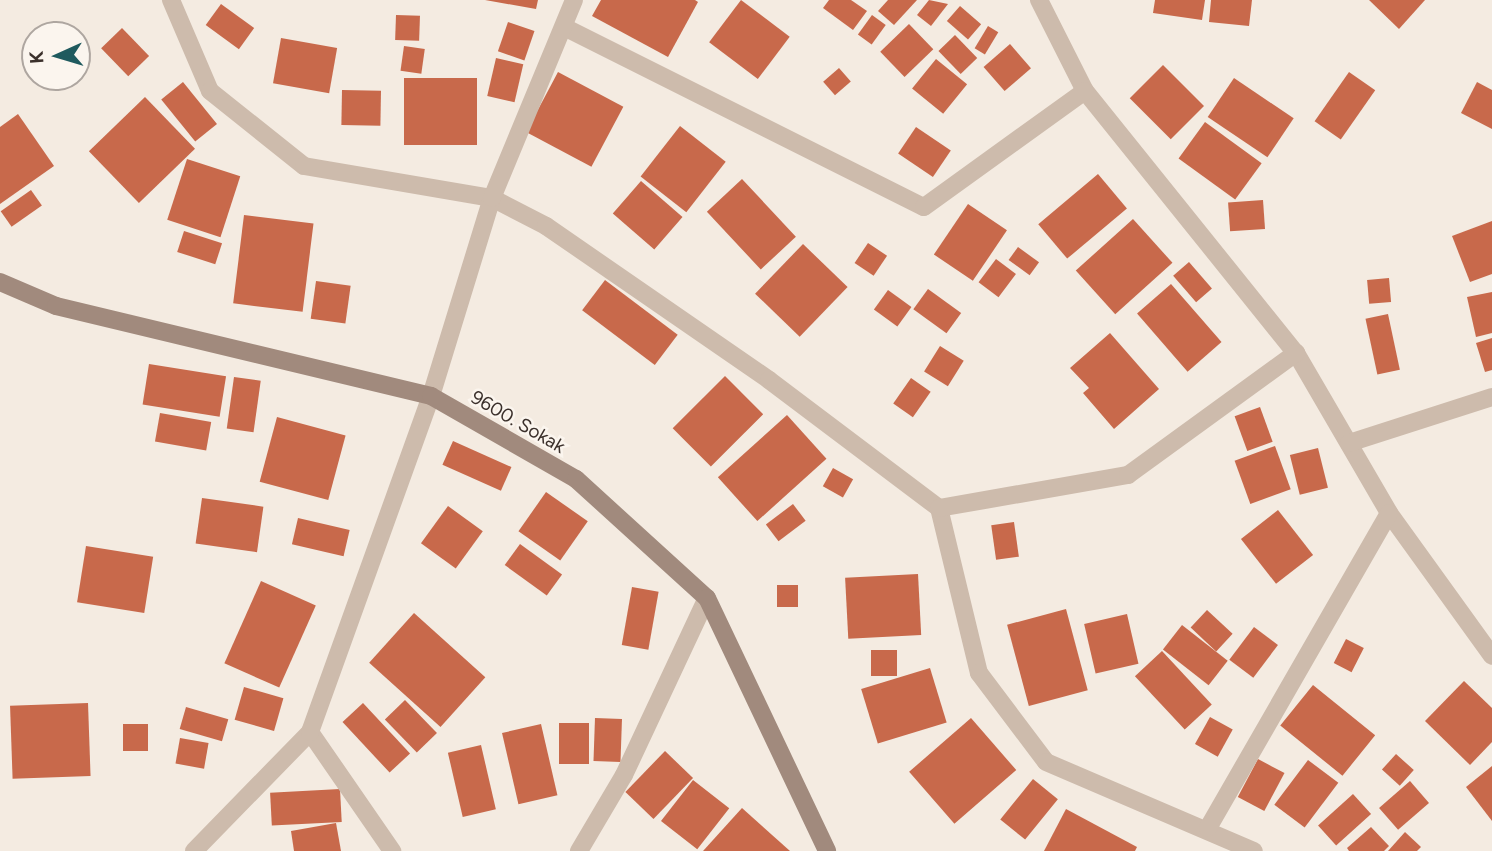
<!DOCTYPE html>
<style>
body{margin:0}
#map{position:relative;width:1492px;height:851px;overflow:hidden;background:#f4ebe1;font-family:Figtree,sans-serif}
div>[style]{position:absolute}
.building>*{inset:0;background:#c8694b;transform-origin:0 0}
.street>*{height:18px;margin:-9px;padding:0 9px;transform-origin:9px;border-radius:9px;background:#cdbbac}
.secondary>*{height:18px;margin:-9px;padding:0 9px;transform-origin:9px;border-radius:9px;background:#a18a7d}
span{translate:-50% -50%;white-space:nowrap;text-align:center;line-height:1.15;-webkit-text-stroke:5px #fbf5ee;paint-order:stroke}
.street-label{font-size:19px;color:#3b302b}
.north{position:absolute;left:21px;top:21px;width:70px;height:70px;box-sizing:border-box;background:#fbf5ee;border:2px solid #aea6a0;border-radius:50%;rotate:266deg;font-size:19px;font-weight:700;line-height:28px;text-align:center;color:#3b302b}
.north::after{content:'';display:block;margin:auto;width:24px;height:32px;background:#1f5a5e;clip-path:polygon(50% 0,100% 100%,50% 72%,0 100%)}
</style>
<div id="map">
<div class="building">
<i style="clip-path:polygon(485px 0,538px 0,536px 9px)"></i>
<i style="clip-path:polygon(601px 0,695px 0,698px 2px,668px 57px,592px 16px)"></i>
<i style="left:741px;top:0;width:61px;height:53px;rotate:37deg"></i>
<i style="clip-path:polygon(829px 0,851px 0,867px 11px,853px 30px,823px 8px)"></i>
<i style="clip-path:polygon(888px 0,917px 0,894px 25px,878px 11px)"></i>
<i style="clip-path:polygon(929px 0,948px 4px,931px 26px,917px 15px)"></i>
<i style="clip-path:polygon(1155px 0,1205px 0,1202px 20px,1153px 13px)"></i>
<i style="clip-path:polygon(1211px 0,1252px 0,1249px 26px,1209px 22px)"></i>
<i style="clip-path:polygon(1369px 0,1425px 0,1399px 29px)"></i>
<i style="left:221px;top:4px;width:41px;height:26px;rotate:36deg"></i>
<i style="left:960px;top:6px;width:28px;height:20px;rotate:41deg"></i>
<i style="left:396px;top:15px;width:24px;height:25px;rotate:2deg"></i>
<i style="left:872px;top:15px;width:17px;height:24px;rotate:36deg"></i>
<i style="left:508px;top:22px;width:28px;height:31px;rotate:19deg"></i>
<i style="left:909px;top:24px;width:35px;height:40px;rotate:46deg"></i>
<i style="left:988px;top:26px;width:12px;height:26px;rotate:31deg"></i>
<i style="left:122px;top:28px;width:39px;height:29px;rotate:46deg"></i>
<i style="left:955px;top:35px;width:32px;height:23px;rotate:46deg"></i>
<i style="left:281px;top:38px;width:57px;height:46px;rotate:10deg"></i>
<i style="left:1010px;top:44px;width:32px;height:35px;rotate:49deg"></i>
<i style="left:404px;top:46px;width:21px;height:25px;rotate:8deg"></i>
<i style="left:496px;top:58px;width:28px;height:39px;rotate:13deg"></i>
<i style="left:936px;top:59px;width:40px;height:38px;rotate:39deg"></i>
<i style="left:1163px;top:65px;width:58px;height:47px;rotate:45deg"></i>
<i style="left:839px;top:68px;width:18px;height:21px;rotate:49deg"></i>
<i style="left:558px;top:72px;width:74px;height:68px;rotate:28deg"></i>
<i style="left:1349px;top:72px;width:32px;height:60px;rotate:35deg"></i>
<i style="left:404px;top:78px;width:73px;height:67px"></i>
<i style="left:1234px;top:78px;width:72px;height:47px;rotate:34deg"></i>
<i style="left:183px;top:82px;width:54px;height:28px;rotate:51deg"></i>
<i style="clip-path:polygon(1477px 82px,1492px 90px,1492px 129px,1461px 113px)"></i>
<i style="left:342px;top:90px;width:39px;height:35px;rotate:1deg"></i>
<i style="left:145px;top:97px;width:72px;height:78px;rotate:46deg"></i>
<i style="clip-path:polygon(18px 114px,54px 166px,0 204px,0 127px)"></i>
<i style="left:1205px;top:122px;width:70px;height:45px;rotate:36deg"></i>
<i style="left:680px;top:126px;width:58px;height:64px;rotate:38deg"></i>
<i style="left:916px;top:127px;width:42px;height:32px;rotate:34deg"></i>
<i style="left:187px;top:159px;width:56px;height:64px;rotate:18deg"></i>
<i style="left:1098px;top:174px;width:45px;height:78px;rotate:50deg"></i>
<i style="left:742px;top:179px;width:79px;height:48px;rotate:47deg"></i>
<i style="left:641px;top:181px;width:55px;height:43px;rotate:41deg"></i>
<i style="left:31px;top:190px;width:19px;height:37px;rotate:55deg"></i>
<i style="left:1263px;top:200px;width:29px;height:35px;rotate:86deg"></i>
<i style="left:968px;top:204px;width:47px;height:61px;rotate:34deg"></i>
<i style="left:244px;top:215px;width:70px;height:89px;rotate:7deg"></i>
<i style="left:1133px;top:219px;width:59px;height:77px;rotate:48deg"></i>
<i style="clip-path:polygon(1492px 221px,1492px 274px,1470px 282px,1452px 236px)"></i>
<i style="left:184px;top:231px;width:40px;height:22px;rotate:18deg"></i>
<i style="left:868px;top:243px;width:23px;height:24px;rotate:34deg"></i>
<i style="left:803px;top:244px;width:62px;height:69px;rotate:44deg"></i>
<i style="left:1018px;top:247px;width:26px;height:16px;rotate:36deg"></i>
<i style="left:996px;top:259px;width:25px;height:29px;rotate:37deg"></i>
<i style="left:1189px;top:262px;width:35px;height:21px;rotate:49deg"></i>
<i style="left:1389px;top:278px;width:24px;height:22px;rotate:85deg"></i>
<i style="left:605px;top:280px;width:91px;height:38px;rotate:37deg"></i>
<i style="left:316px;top:281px;width:35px;height:38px;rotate:8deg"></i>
<i style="left:1171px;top:284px;width:77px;height:45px;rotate:49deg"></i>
<i style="left:928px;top:289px;width:41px;height:25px;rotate:36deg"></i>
<i style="left:888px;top:290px;width:29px;height:24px;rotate:36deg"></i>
<i style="clip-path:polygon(1492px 292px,1492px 333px,1476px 337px,1467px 297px)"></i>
<i style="left:1388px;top:314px;width:57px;height:23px;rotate:78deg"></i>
<i style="clip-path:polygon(1110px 333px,1159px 389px,1114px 429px,1083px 393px,1089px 388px,1070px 368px)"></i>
<i style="clip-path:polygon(1492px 338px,1492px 370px,1485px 372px,1476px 343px)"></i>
<i style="left:940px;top:346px;width:28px;height:30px;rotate:32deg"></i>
<i style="left:149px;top:364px;width:78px;height:41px;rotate:9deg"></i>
<i style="left:725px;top:376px;width:54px;height:74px;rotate:45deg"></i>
<i style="left:234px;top:377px;width:27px;height:52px;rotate:8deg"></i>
<i style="left:911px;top:378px;width:24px;height:31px;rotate:35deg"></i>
<i style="left:1260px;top:407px;width:37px;height:27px;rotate:70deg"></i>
<i style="left:160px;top:413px;width:52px;height:29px;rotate:10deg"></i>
<i style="left:787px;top:415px;width:59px;height:93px;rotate:48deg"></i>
<i style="left:277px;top:417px;width:71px;height:67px;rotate:15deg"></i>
<i style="left:453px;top:441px;width:64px;height:26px;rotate:24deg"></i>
<i style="left:1275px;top:446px;width:46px;height:43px;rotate:70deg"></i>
<i style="left:1318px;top:448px;width:41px;height:29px;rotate:76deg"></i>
<i style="left:833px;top:468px;width:23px;height:21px;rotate:29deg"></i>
<i style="left:546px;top:492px;width:51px;height:48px;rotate:35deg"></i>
<i style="left:202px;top:498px;width:62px;height:46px;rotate:8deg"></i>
<i style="left:793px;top:504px;width:21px;height:34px;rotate:53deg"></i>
<i style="left:448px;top:506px;width:43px;height:46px;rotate:36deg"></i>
<i style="left:1278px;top:510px;width:57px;height:47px;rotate:52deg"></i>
<i style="left:298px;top:518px;width:53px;height:27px;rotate:13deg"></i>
<i style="left:1014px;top:522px;width:35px;height:23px;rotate:82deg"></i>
<i style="left:520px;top:544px;width:52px;height:26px;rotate:36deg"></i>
<i style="left:86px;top:546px;width:68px;height:57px;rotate:9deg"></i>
<i style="left:918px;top:574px;width:61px;height:73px;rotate:87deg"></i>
<i style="left:261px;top:581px;width:60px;height:90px;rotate:24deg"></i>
<i style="left:798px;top:585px;width:22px;height:21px;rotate:90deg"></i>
<i style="left:632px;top:587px;width:27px;height:59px;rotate:10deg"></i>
<i style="left:1066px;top:609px;width:84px;height:61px;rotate:75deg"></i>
<i style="left:1207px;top:610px;width:35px;height:24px;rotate:43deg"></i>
<i style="left:414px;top:613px;width:96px;height:67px;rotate:42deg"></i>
<i style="left:1127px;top:614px;width:51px;height:44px;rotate:77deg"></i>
<i style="left:1182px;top:625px;width:58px;height:31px;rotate:38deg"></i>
<i style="left:1254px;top:627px;width:30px;height:41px;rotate:37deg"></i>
<i style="left:1346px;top:639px;width:20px;height:27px;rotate:27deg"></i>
<i style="left:871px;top:650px;width:26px;height:26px"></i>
<i style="left:1162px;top:651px;width:73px;height:37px;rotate:47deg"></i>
<i style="left:930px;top:668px;width:57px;height:72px;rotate:73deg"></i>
<i style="clip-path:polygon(1464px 681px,1492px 708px,1492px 742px,1470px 765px,1425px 721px)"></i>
<i style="left:1313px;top:685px;width:80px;height:52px;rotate:39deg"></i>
<i style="left:244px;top:687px;width:41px;height:34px;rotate:16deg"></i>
<i style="left:405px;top:700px;width:46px;height:28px;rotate:46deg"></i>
<i style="left:88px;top:703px;width:73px;height:78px;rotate:88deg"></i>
<i style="left:363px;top:703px;width:69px;height:28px;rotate:47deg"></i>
<i style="left:186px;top:707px;width:44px;height:23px;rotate:16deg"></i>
<i style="left:1210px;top:717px;width:26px;height:31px;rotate:29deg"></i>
<i style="left:595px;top:718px;width:27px;height:43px;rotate:2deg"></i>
<i style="left:971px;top:718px;width:69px;height:82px;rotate:49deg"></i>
<i style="left:589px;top:723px;width:41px;height:30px;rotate:90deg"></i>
<i style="left:123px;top:724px;width:25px;height:27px"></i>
<i style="left:541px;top:724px;width:73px;height:40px;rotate:77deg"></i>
<i style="left:180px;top:738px;width:29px;height:26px;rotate:10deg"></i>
<i style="left:481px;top:745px;width:66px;height:34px;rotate:77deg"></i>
<i style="left:665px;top:751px;width:39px;height:57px;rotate:44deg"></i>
<i style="left:1396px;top:754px;width:24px;height:21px;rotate:42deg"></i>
<i style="left:1258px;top:759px;width:30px;height:43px;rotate:28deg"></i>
<i style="left:1308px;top:760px;width:38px;height:56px;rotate:37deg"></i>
<i style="clip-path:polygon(1492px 766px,1492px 821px,1466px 787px)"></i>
<i style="left:1033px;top:779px;width:32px;height:52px;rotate:39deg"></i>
<i style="left:693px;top:780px;width:46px;height:52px;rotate:38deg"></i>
<i style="left:1410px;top:781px;width:29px;height:41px;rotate:49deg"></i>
<i style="left:340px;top:789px;width:33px;height:70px;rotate:87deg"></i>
<i style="left:1353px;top:794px;width:27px;height:47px;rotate:48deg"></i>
<i style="clip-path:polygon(742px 808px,790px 851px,703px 851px)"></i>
<i style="clip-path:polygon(1066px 809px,1137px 847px,1135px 851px,1044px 851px)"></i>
<i style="clip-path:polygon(336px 823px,341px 851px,294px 851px,291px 831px)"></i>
<i style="clip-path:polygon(1371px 827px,1389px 846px,1384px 851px,1349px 851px,1347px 848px)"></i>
<i style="clip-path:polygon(1405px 832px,1421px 847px,1417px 851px,1388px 851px)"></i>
</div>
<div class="street">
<i style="left:171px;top:0;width:99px;rotate:66.8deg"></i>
<i style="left:210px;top:91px;width:120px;rotate:38.6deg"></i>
<i style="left:304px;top:166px;width:191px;rotate:9.7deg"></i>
<i style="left:492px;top:198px;width:61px;rotate:27.4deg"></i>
<i style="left:546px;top:226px;width:271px;rotate:34.6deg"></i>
<i style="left:769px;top:380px;width:213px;rotate:37deg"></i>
<i style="left:939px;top:508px;width:170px;rotate:76.4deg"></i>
<i style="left:979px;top:673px;width:111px;rotate:53deg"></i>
<i style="left:1046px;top:762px;width:226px;rotate:23.2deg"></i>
<i style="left:1039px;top:0;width:102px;rotate:63.2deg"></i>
<i style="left:1085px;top:91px;width:336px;rotate:51.2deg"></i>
<i style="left:1296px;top:353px;width:185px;rotate:59.8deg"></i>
<i style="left:1389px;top:513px;width:176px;rotate:54.2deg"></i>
<i style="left:564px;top:27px;width:402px;rotate:26.6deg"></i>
<i style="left:924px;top:207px;width:198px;rotate:-35.8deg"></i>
<i style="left:1349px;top:443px;width:150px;rotate:-17.8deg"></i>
<i style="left:939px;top:508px;width:192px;rotate:-9.9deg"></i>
<i style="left:1128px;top:475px;width:208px;rotate:-36deg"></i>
<i style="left:310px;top:732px;width:145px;rotate:55.4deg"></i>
<i style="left:1208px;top:828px;width:363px;rotate:-60.1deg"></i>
<i style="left:194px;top:851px;width:166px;rotate:-45.7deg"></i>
<i style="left:310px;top:732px;width:357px;rotate:-70.2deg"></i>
<i style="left:431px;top:396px;width:207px;rotate:-72.9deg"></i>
<i style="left:492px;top:198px;width:214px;rotate:-67.5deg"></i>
<i style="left:579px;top:851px;width:88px;rotate:-59.4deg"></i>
<i style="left:624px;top:775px;width:195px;rotate:-64.9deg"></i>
</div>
<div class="secondary">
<i style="left:0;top:282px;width:61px;rotate:23.2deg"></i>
<i style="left:56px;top:306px;width:386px;rotate:13.5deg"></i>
<i style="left:431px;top:396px;width:167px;rotate:29.8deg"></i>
<i style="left:576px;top:479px;width:177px;rotate:42.3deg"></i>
<i style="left:707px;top:598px;width:280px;rotate:64.6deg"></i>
</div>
<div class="street-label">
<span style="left:518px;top:422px;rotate:30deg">9600. Sokak</span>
</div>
<div class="north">K</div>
</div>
